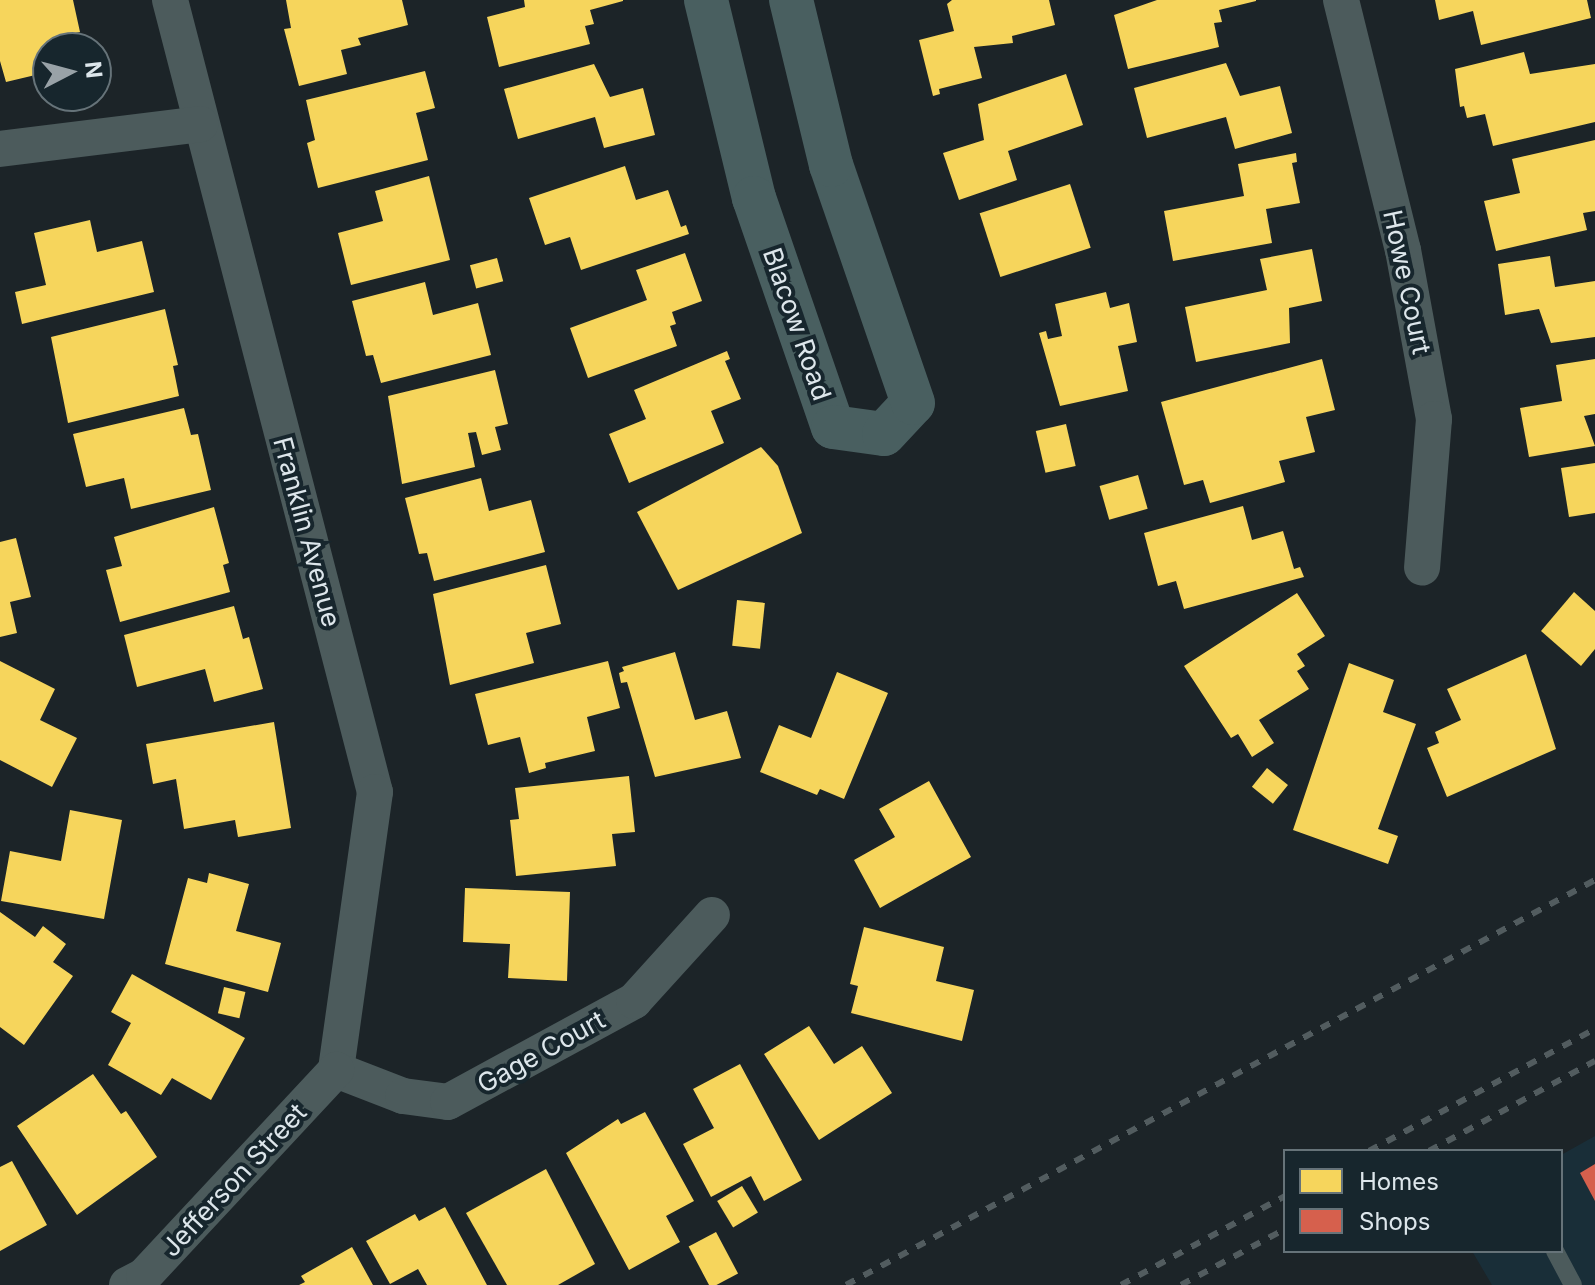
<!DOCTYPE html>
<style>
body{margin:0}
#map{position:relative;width:1595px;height:1285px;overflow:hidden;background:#1c2428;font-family:Inter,sans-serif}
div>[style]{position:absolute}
.built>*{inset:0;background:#192e38}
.homes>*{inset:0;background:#f6d55c;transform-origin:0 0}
.shops>*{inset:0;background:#d6604d}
.lane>*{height:18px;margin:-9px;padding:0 9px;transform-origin:9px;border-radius:9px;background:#4c5b5c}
.street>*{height:36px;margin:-18px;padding:0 18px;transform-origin:18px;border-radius:18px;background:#4c5b5c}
.secondary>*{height:44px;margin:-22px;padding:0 22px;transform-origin:22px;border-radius:22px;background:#495f60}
.rail>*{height:6px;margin-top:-3px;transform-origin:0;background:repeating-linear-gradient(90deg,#525c5f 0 10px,transparent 0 20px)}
span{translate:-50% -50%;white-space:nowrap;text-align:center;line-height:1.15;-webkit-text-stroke:8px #17262d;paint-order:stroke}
.street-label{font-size:26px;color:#dde6eb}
.legend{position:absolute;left:1283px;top:1149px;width:280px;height:104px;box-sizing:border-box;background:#17262d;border:2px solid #667379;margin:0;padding:10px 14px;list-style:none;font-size:24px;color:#dde6eb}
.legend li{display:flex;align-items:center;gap:16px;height:40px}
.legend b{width:40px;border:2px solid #667379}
.north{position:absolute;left:32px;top:32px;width:80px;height:80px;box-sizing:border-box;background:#17262d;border:2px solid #667379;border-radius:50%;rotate:84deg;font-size:22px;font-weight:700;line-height:32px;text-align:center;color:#dde6eb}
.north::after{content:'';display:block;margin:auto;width:28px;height:36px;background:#99a2a7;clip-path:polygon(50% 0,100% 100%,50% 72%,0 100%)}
</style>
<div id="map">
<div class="built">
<i style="clip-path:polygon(1595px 1136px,1595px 1285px,1492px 1285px,1472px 1251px,1561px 1251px,1561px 1155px)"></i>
</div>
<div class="homes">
<i style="clip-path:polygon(0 0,73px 0,80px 32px,66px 35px,70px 48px,48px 48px,48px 72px,6px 82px,0 61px)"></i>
<i style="clip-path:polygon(286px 0,402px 0,408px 25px,358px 38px,361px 45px,341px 50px,347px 74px,299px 86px,284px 29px,291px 28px)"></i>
<i style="clip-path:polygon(524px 0,623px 0,623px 1px,590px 10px,594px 24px,585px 26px,590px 44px,499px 67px,487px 17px,525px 7px)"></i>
<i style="clip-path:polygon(952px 0,1049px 0,1055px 25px,1012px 36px,1013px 43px,974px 47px,982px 78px,939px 89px,940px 94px,933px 96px,919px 40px,954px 31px,947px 4px)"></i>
<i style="clip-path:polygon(1157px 0,1256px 0,1256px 1px,1219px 10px,1222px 22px,1214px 23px,1219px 47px,1128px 69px,1114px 15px)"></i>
<i style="clip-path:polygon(1435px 0,1587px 0,1591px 18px,1481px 45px,1473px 11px,1439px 20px)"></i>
<i style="clip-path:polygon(1524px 52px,1530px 74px,1595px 64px,1595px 122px,1493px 146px,1485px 114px,1467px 118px,1464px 106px,1460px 107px,1455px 69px)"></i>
<i style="clip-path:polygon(1226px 63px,1240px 96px,1280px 86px,1292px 133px,1235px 149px,1226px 117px,1147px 138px,1134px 88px)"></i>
<i style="clip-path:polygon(594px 64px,610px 97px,643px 88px,655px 135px,604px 148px,595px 117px,518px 139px,504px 89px)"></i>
<i style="clip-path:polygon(425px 71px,435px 108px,416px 113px,428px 160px,318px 188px,307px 143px,315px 140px,306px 100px)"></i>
<i style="clip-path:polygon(1066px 74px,1083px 125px,1008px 151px,1017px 180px,959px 200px,943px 153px,984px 140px,978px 104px)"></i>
<i style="clip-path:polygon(1595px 140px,1595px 211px,1583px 213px,1587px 230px,1496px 251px,1484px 201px,1520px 193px,1512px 159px)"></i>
<i style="clip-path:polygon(1296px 153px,1297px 162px,1292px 163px,1300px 203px,1266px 209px,1272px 243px,1173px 261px,1164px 211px,1244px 196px,1238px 164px)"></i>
<i style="clip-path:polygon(625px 166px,636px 200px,668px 190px,681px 227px,686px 225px,689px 234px,581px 270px,570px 237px,545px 245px,529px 198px)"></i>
<i style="clip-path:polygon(429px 176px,450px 260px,351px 285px,338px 233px,383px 221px,375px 191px)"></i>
<i style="left:1070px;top:184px;width:67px;height:95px;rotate:72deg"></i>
<i style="clip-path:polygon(90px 220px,97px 252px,142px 241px,154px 292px,22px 324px,15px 292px,46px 285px,34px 233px)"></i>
<i style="clip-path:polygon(1312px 249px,1322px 301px,1289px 308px,1290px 343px,1196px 362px,1185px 307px,1267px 290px,1260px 259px)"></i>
<i style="clip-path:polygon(685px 253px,702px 301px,672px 312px,676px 324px,670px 326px,677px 346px,588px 378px,570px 328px,647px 300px,636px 270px)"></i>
<i style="clip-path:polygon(1550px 256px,1555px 287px,1595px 281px,1595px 337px,1551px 343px,1539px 309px,1505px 315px,1498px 264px)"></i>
<i style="left:497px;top:258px;width:24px;height:28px;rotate:75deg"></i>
<i style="clip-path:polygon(425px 282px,433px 315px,478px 303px,491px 355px,381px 383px,373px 355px,366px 356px,352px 301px)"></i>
<i style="clip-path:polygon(1106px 292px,1110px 308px,1129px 303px,1137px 342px,1118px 346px,1128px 391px,1060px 406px,1039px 333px,1046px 331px,1048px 339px,1062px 336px,1055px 304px)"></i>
<i style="clip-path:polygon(165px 309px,178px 365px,173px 366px,179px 396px,68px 423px,51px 337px)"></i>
<i style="clip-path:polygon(727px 351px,730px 359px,725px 361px,741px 399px,711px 411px,724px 443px,629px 483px,609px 434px,646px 419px,634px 390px)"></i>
<i style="clip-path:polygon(1322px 359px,1335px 410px,1306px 417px,1315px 452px,1279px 461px,1285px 482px,1210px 503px,1203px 480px,1184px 485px,1161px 402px)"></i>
<i style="clip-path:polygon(1595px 359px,1595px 414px,1584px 416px,1595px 446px,1529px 457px,1520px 408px,1562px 401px,1556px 365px)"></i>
<i style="clip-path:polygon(495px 370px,508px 424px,495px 427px,501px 450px,482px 455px,476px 432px,468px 433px,475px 467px,402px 484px,388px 396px)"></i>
<i style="clip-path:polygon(184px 408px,191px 435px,198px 434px,211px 490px,131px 509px,124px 478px,86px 487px,73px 434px)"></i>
<i style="left:1066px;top:424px;width:43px;height:31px;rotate:77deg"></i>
<i style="clip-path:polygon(761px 447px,778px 466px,802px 533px,678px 590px,637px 512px)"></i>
<i style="clip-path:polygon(1595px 463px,1595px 513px,1569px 517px,1561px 468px)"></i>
<i style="left:1138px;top:475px;width:35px;height:40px;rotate:74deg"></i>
<i style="clip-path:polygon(481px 478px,489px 511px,531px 500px,545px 552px,434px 581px,427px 553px,419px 554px,405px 498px)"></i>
<i style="clip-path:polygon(1243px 506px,1252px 540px,1283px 531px,1294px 569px,1300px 567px,1304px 577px,1184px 609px,1176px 581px,1158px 586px,1144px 533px)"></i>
<i style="clip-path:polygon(214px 507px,229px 563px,223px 565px,230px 592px,120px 622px,106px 570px,122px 566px,114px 537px)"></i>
<i style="clip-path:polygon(16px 538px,31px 597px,10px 602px,17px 633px,0 637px,0 542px)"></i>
<i style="clip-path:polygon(546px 565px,561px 624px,526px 633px,534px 663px,450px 685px,433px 594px)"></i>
<i style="clip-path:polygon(1574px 592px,1595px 611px,1595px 649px,1581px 666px,1541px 631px)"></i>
<i style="clip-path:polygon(1297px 593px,1325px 636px,1297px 654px,1305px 666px,1297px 671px,1309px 689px,1259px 720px,1274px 743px,1252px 757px,1238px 734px,1231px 738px,1184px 666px)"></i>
<i style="left:737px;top:600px;width:28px;height:46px;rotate:6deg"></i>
<i style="clip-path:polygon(234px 606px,243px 639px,249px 637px,263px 689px,214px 702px,205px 669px,137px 687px,124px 635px)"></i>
<i style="clip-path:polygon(675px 652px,695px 720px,727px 711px,741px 758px,655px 777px,627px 682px,621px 683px,619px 673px,624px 671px,622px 667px)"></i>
<i style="clip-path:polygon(1526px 654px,1556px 749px,1447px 797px,1427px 748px,1439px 743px,1435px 732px,1461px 720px,1447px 689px)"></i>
<i style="clip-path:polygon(0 661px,55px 689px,40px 720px,77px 738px,52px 787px,0 760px)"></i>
<i style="clip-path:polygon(608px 661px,620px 708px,587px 717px,595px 751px,545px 763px,546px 768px,529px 773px,520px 737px,488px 745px,475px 694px)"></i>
<i style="clip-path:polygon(1349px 663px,1394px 680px,1383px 712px,1416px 724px,1378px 829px,1398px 836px,1388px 864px,1293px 830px)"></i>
<i style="clip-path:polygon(837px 672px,888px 693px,844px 799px,820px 789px,817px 795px,760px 772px,779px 725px,811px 738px)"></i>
<i style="clip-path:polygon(274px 722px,291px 828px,238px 837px,235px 820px,184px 829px,176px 779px,153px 784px,146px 744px)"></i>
<i style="left:1267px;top:768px;width:27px;height:24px;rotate:39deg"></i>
<i style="clip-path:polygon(629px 776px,635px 832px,612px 834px,616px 866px,516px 876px,510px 820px,519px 819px,515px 788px)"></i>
<i style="clip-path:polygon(929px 781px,971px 857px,880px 908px,854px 860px,895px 837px,879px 809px)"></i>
<i style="clip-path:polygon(70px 810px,122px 820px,104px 919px,1px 901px,10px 851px,61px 861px)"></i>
<i style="clip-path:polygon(209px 873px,249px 884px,236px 931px,281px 943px,268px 992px,165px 964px,188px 878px,207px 883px)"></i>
<i style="clip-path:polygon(465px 888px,570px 892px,567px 981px,508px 978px,510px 944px,463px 942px)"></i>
<i style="clip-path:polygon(0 912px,35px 937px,43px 926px,66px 944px,53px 962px,73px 976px,24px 1045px,0 1027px)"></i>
<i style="clip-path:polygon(864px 927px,944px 947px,936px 981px,974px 990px,962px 1041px,851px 1013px,858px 986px,850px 984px)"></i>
<i style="clip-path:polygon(132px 974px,245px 1038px,211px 1100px,172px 1078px,161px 1095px,108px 1065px,131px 1023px,111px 1012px)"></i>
<i style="left:224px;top:987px;width:22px;height:27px;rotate:13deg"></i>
<i style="clip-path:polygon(809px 1026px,834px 1064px,862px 1046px,892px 1093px,819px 1140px,764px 1054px)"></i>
<i style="clip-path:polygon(740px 1064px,802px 1180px,764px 1201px,751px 1176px,711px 1197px,683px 1144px,714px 1128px,693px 1089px)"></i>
<i style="clip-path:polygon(93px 1074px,121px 1114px,126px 1111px,157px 1157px,77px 1215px,17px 1126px)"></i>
<i style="clip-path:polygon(645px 1112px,694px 1201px,666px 1216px,680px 1242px,629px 1270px,566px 1153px,618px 1119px,621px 1124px)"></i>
<i style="clip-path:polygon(12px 1161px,47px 1225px,0 1251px,0 1167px)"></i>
<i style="clip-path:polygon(546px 1169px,595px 1264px,558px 1285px,507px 1285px,466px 1213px)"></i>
<i style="left:742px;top:1186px;width:31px;height:29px;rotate:59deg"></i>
<i style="clip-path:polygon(445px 1207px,487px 1285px,427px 1285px,418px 1269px,390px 1284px,366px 1241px,415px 1214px,419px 1221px)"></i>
<i style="left:716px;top:1232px;width:47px;height:31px;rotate:62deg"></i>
<i style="clip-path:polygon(352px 1247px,373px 1285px,299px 1285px,305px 1282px,301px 1276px)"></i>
</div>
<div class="shops">
<i style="clip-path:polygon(1595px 1164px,1595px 1201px,1580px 1173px)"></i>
</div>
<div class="lane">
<i style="left:1555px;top:1251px;width:38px;rotate:62deg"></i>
</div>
<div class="street">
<i style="left:170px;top:0;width:818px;rotate:75.49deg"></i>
<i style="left:375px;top:792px;width:281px;rotate:98deg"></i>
<i style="left:1341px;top:0;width:258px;rotate:76.1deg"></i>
<i style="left:1403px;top:250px;width:172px;rotate:79.6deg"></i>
<i style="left:1434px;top:419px;width:149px;rotate:94.6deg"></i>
<i style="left:0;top:149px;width:202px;rotate:-7.1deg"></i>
<i style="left:336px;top:1070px;width:72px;rotate:21.2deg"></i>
<i style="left:403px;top:1096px;width:45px;rotate:7.6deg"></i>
<i style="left:448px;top:1102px;width:212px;rotate:-28.5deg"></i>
<i style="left:634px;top:1001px;width:116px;rotate:-47.8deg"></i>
<i style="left:127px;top:1285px;width:19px;rotate:-28deg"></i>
<i style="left:144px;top:1276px;width:282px;rotate:-47deg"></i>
</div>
<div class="secondary">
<i style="left:706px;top:0;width:204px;rotate:76.4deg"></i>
<i style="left:754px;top:198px;width:242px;rotate:71deg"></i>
<i style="left:833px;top:427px;width:51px;rotate:7.8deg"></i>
<i style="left:884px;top:434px;width:42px;rotate:-46.9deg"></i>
<i style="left:913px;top:403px;width:252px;rotate:-109deg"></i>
<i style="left:831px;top:165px;width:170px;rotate:-103.6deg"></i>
</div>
<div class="rail">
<i style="left:1369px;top:1151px;width:257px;rotate:-28.4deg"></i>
<i style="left:1429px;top:1151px;width:189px;rotate:-28.5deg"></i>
<i style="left:846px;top:1285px;width:851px;rotate:-28.4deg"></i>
<i style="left:1121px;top:1285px;width:187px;rotate:-28.5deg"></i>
<i style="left:1181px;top:1285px;width:118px;rotate:-28.3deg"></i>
</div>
<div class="street-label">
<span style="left:1407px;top:282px;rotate:78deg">Howe Court</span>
<span style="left:797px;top:324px;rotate:71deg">Blacow Road</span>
<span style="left:307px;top:532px;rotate:75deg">Franklin Avenue</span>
<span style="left:541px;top:1052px;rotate:-29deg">Gage Court</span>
<span style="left:234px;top:1180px;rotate:-47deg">Jefferson Street</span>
</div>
<ul class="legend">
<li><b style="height:22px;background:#f6d55c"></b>Homes</li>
<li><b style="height:22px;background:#d6604d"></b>Shops</li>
</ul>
<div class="north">N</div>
</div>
